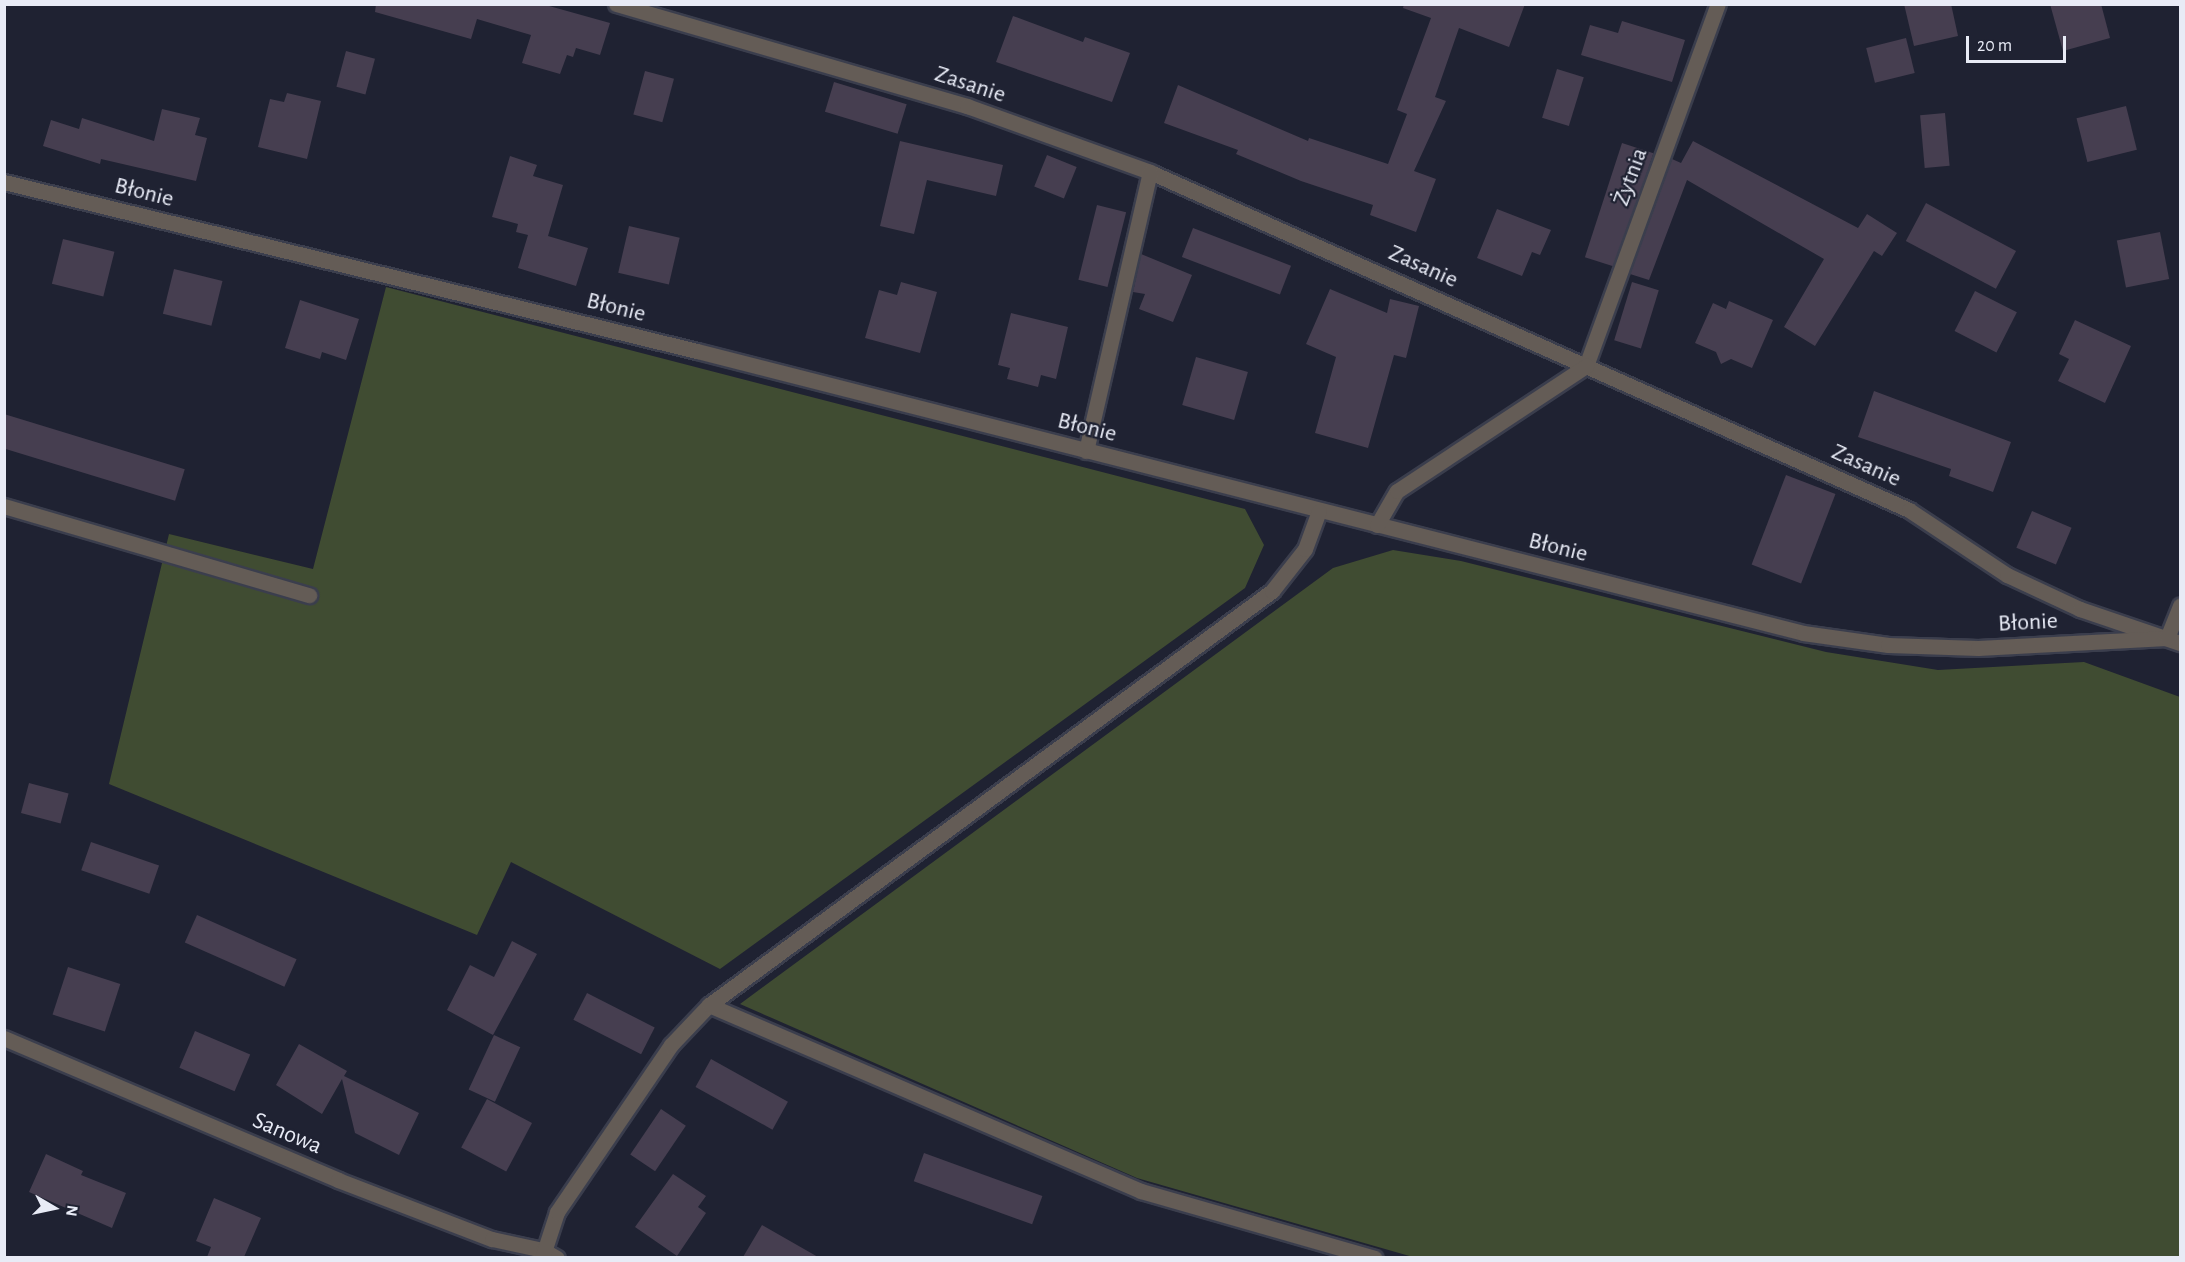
<!DOCTYPE html>
<meta charset="utf-8">
<style>
body{margin:0}
#map{position:relative;width:2185px;height:1262px;overflow:hidden;background:#1f2232;font-family:"Alegreya Sans",sans-serif}
div>[style]{position:absolute}
.green>*{inset:0;background:#404c32}
.building>*{inset:0;background:#463e50;transform-origin:0 0}
.roads{filter:drop-shadow(2px 0 #3b3e4d) drop-shadow(-2px 0 #3b3e4d) drop-shadow(0 2px #3b3e4d) drop-shadow(0 -2px #3b3e4d)}
.service>*{height:15px;margin:-7.5px;padding:0 7.5px;transform-origin:7.5px;border-radius:7.5px;background:#645c56}
.minor>*{height:15px;margin:-7.5px;padding:0 7.5px;transform-origin:7.5px;border-radius:7.5px;background:#645c56}
span{translate:-50% -50%;white-space:nowrap;text-align:center;line-height:1.15;-webkit-text-stroke:4.5px #1f2232;paint-order:stroke}
.street-label{font-size:24px;color:#e8ebf6}
.frame{position:absolute;inset:0;border:6px solid #e8ebf6;pointer-events:none}
.north{position:absolute;left:24px;top:1178px;width:60px;height:60px;-webkit-text-stroke:4px #1f2232;paint-order:stroke;rotate:99deg;font-size:16px;font-weight:700;line-height:24px;text-align:center;color:#e8ebf6}
.north::after{content:'';display:block;margin:auto;width:21px;height:27px;background:#e8ebf6;clip-path:polygon(50% 0,100% 100%,50% 72%,0 100%)}
.scale{position:absolute;left:1966px;top:36px;width:100px;height:27px;box-sizing:border-box;border:3px solid #e8ebf6;border-top:0;padding-left:8px;font-size:18px;line-height:21px;white-space:nowrap;color:#e8ebf6;-webkit-text-stroke:4px #1f2232;paint-order:stroke}
</style>
<div id="map">
<div class="green">
<i style="clip-path:polygon(386px 287px,1245px 509px,1264px 545px,1245px 588px,720px 969px,511px 862px,477px 935px,109px 784px,169px 534px,313px 569px)"></i>
<i style="clip-path:polygon(1393px 550px,1461px 561px,1826px 652px,1938px 670px,2084px 662px,2180px 697px,2180px 1257px,1413px 1257px,1137px 1178px,740px 1004px,1333px 568px)"></i>
</div>
<div class="building">
<i style="clip-path:polygon(376px 4px,542px 4px,610px 23px,600px 55px,576px 48px,573px 57px,567px 55px,560px 74px,522px 63px,531px 35px,477px 19px,471px 39px,375px 12px)"></i>
<i style="clip-path:polygon(1404px 4px,1525px 4px,1509px 47px,1459px 28px,1435px 97px,1446px 101px,1414px 171px,1436px 179px,1416px 232px,1370px 215px,1373px 205px,1301px 181px,1236px 154px,1238px 150px,1164px 123px,1178px 85px,1308px 141px,1309px 138px,1388px 164px,1407px 114px,1397px 110px,1431px 18px,1403px 8px)"></i>
<i style="clip-path:polygon(1904px 4px,1951px 4px,1958px 36px,1914px 46px)"></i>
<i style="clip-path:polygon(2050px 4px,2101px 4px,2110px 38px,2063px 51px)"></i>
<i style="clip-path:polygon(1013px 16px,1083px 42px,1085px 37px,1130px 53px,1112px 102px,996px 62px)"></i>
<i style="clip-path:polygon(1622px 21px,1685px 40px,1672px 82px,1581px 55px,1590px 25px,1618px 33px)"></i>
<i style="left:1906px;top:38px;width:36px;height:41px;rotate:76deg"></i>
<i style="left:346px;top:51px;width:30px;height:37px;rotate:15deg"></i>
<i style="left:1557px;top:69px;width:28px;height:51px;rotate:17deg"></i>
<i style="left:645px;top:71px;width:30px;height:45px;rotate:15deg"></i>
<i style="left:834px;top:82px;width:76px;height:31px;rotate:17deg"></i>
<i style="clip-path:polygon(287px 93px,321px 101px,307px 159px,258px 147px,270px 99px,284px 102px)"></i>
<i style="left:2126px;top:106px;width:45px;height:51px;rotate:76deg"></i>
<i style="clip-path:polygon(162px 109px,200px 118px,195px 135px,207px 138px,196px 181px,101px 159px,100px 164px,43px 146px,51px 120px,79px 129px,82px 118px,154px 141px)"></i>
<i style="left:1945px;top:113px;width:53px;height:25px;rotate:85deg"></i>
<i style="clip-path:polygon(900px 141px,1003px 165px,996px 196px,927px 180px,914px 234px,880px 226px)"></i>
<i style="clip-path:polygon(1693px 141px,1858px 228px,1867px 214px,1897px 233px,1882px 256px,1874px 251px,1815px 346px,1784px 327px,1824px 259px,1687px 180px,1649px 280px,1630px 274px,1672px 159px,1681px 163px)"></i>
<i style="left:1622px;top:143px;width:33px;height:120px;rotate:18deg"></i>
<i style="left:1047px;top:155px;width:32px;height:34px;rotate:22deg"></i>
<i style="clip-path:polygon(510px 156px,537px 165px,533px 176px,563px 185px,548px 236px,588px 248px,576px 286px,518px 268px,528px 235px,516px 232px,518px 224px,492px 217px)"></i>
<i style="left:1926px;top:203px;width:102px;height:43px;rotate:28deg"></i>
<i style="left:1097px;top:205px;width:30px;height:77px;rotate:14deg"></i>
<i style="clip-path:polygon(1497px 209px,1551px 230px,1540px 255px,1532px 252px,1522px 276px,1477px 258px)"></i>
<i style="left:629px;top:226px;width:52px;height:48px;rotate:13deg"></i>
<i style="left:1193px;top:228px;width:105px;height:31px;rotate:21deg"></i>
<i style="left:2160px;top:232px;width:48px;height:44px;rotate:79deg"></i>
<i style="left:63px;top:239px;width:53px;height:46px;rotate:14deg"></i>
<i style="clip-path:polygon(1141px 254px,1192px 275px,1173px 322px,1139px 309px,1145px 294px,1133px 292px)"></i>
<i style="left:174px;top:269px;width:50px;height:46px;rotate:14deg"></i>
<i style="clip-path:polygon(901px 282px,937px 292px,920px 353px,865px 338px,879px 290px,897px 295px)"></i>
<i style="left:1632px;top:282px;width:28px;height:61px;rotate:17deg"></i>
<i style="clip-path:polygon(1330px 289px,1387px 313px,1390px 299px,1419px 306px,1406px 358px,1394px 355px,1368px 448px,1315px 433px,1336px 357px,1306px 344px)"></i>
<i style="left:1975px;top:291px;width:47px;height:45px;rotate:27deg"></i>
<i style="clip-path:polygon(300px 300px,359px 319px,346px 360px,322px 352px,320px 359px,285px 348px)"></i>
<i style="clip-path:polygon(1729px 301px,1773px 320px,1752px 368px,1731px 359px,1721px 364px,1716px 352px,1695px 343px,1713px 303px,1726px 309px)"></i>
<i style="clip-path:polygon(1011px 313px,1068px 327px,1056px 379px,1041px 375px,1038px 387px,1007px 379px,1010px 368px,998px 365px)"></i>
<i style="clip-path:polygon(2075px 320px,2131px 346px,2105px 403px,2058px 381px,2069px 359px,2059px 354px)"></i>
<i style="left:1196px;top:357px;width:54px;height:50px;rotate:16deg"></i>
<i style="clip-path:polygon(1874px 391px,2011px 442px,1993px 492px,1949px 476px,1951px 469px,1858px 437px)"></i>
<i style="left:4px;top:414px;width:189px;height:33px;rotate:17deg"></i>
<i style="left:1786px;top:475px;width:53px;height:96px;rotate:21deg"></i>
<i style="left:2032px;top:511px;width:43px;height:40px;rotate:23deg"></i>
<i style="left:29px;top:783px;width:41px;height:31px;rotate:15deg"></i>
<i style="left:91px;top:842px;width:72px;height:30px;rotate:19deg"></i>
<i style="left:197px;top:915px;width:109px;height:30px;rotate:24deg"></i>
<i style="clip-path:polygon(512px 941px,537px 954px,493px 1035px,447px 1010px,470px 965px,494px 977px)"></i>
<i style="left:68px;top:967px;width:55px;height:50px;rotate:18deg"></i>
<i style="left:587px;top:993px;width:76px;height:30px;rotate:27deg"></i>
<i style="left:195px;top:1031px;width:60px;height:40px;rotate:23deg"></i>
<i style="left:494px;top:1035px;width:29px;height:60px;rotate:25deg"></i>
<i style="clip-path:polygon(299px 1044px,347px 1071px,344px 1076px,419px 1113px,399px 1155px,355px 1133px,342px 1079px,322px 1114px,276px 1085px)"></i>
<i style="left:711px;top:1059px;width:88px;height:32px;rotate:29deg"></i>
<i style="left:487px;top:1099px;width:51px;height:55px;rotate:28deg"></i>
<i style="left:661px;top:1109px;width:30px;height:55px;rotate:34deg"></i>
<i style="left:924px;top:1153px;width:126px;height:30px;rotate:20deg"></i>
<i style="clip-path:polygon(46px 1154px,83px 1171px,81px 1175px,126px 1193px,112px 1228px,29px 1192px)"></i>
<i style="clip-path:polygon(673px 1174px,706px 1196px,698px 1207px,706px 1213px,677px 1256px,635px 1227px)"></i>
<i style="clip-path:polygon(214px 1198px,261px 1218px,244px 1257px,207px 1257px,211px 1247px,196px 1241px)"></i>
<i style="clip-path:polygon(762px 1225px,818px 1257px,743px 1257px)"></i>
</div>
<div class="roads">
<div class="service">
<i style="left:1586px;top:366px;width:385px;rotate:-70deg"></i>
</div>
<div class="minor">
<i style="left:616px;top:4px;width:366px;rotate:16.2deg"></i>
<i style="left:967px;top:106px;width:195px;rotate:19.8deg"></i>
<i style="left:1150px;top:172px;width:831px;rotate:24deg"></i>
<i style="left:1909px;top:510px;width:118px;rotate:33.6deg"></i>
<i style="left:2007px;top:575px;width:81px;rotate:25deg"></i>
<i style="left:2080px;top:609px;width:106px;rotate:18.8deg"></i>
<i style="left:4px;top:182px;width:713px;rotate:13.71deg"></i>
<i style="left:697px;top:351px;width:1141px;rotate:14.3deg"></i>
<i style="left:1803px;top:633px;width:86px;rotate:8deg"></i>
<i style="left:1888px;top:645px;width:90px;rotate:1.9deg"></i>
<i style="left:1978px;top:648px;width:189px;rotate:-3deg"></i>
<i style="left:1086px;top:451px;width:286px;rotate:-77.1deg"></i>
<i style="left:4px;top:506px;width:318px;rotate:16.3deg"></i>
<i style="left:1377px;top:525px;width:39px;rotate:-60deg"></i>
<i style="left:1397px;top:491px;width:227px;rotate:-33.5deg"></i>
<i style="left:2167px;top:638px;width:35px;rotate:-68deg"></i>
<i style="left:709px;top:1005px;width:470px;rotate:23.3deg"></i>
<i style="left:1141px;top:1191px;width:243px;rotate:16deg"></i>
<i style="left:4px;top:1038px;width:363px;rotate:23deg"></i>
<i style="left:338px;top:1180px;width:165px;rotate:21deg"></i>
<i style="left:492px;top:1239px;width:52px;rotate:12.2deg"></i>
<i style="left:543px;top:1250px;width:16px;rotate:30deg"></i>
<i style="left:542px;top:1258px;width:48px;rotate:-71.9deg"></i>
<i style="left:557px;top:1212px;width:202px;rotate:-55.7deg"></i>
<i style="left:671px;top:1045px;width:55px;rotate:-46.5deg"></i>
<i style="left:709px;top:1005px;width:699px;rotate:-36.33deg"></i>
<i style="left:1272px;top:591px;width:53px;rotate:-51.8deg"></i>
<i style="left:1305px;top:549px;width:40px;rotate:-69.8deg"></i>
</div>
</div>
<div class="street-label">
<span style="left:970px;top:85px;rotate:18deg">Zasanie</span>
<span style="left:1631px;top:177px;rotate:-70deg">Żytnia</span>
<span style="left:144px;top:193px;rotate:14deg">Błonie</span>
<span style="left:1423px;top:267px;rotate:24deg">Zasanie</span>
<span style="left:616px;top:308px;rotate:14deg">Błonie</span>
<span style="left:1087px;top:428px;rotate:14deg">Błonie</span>
<span style="left:1866px;top:466px;rotate:24deg">Zasanie</span>
<span style="left:1558px;top:548px;rotate:14deg">Błonie</span>
<span style="left:2028px;top:623px;rotate:-3deg">Błonie</span>
<span style="left:287px;top:1134px;rotate:23deg">Sanowa</span>
</div>
<div class="frame"></div>
<div class="north">N</div>
<div class="scale">20 m</div>
</div>
